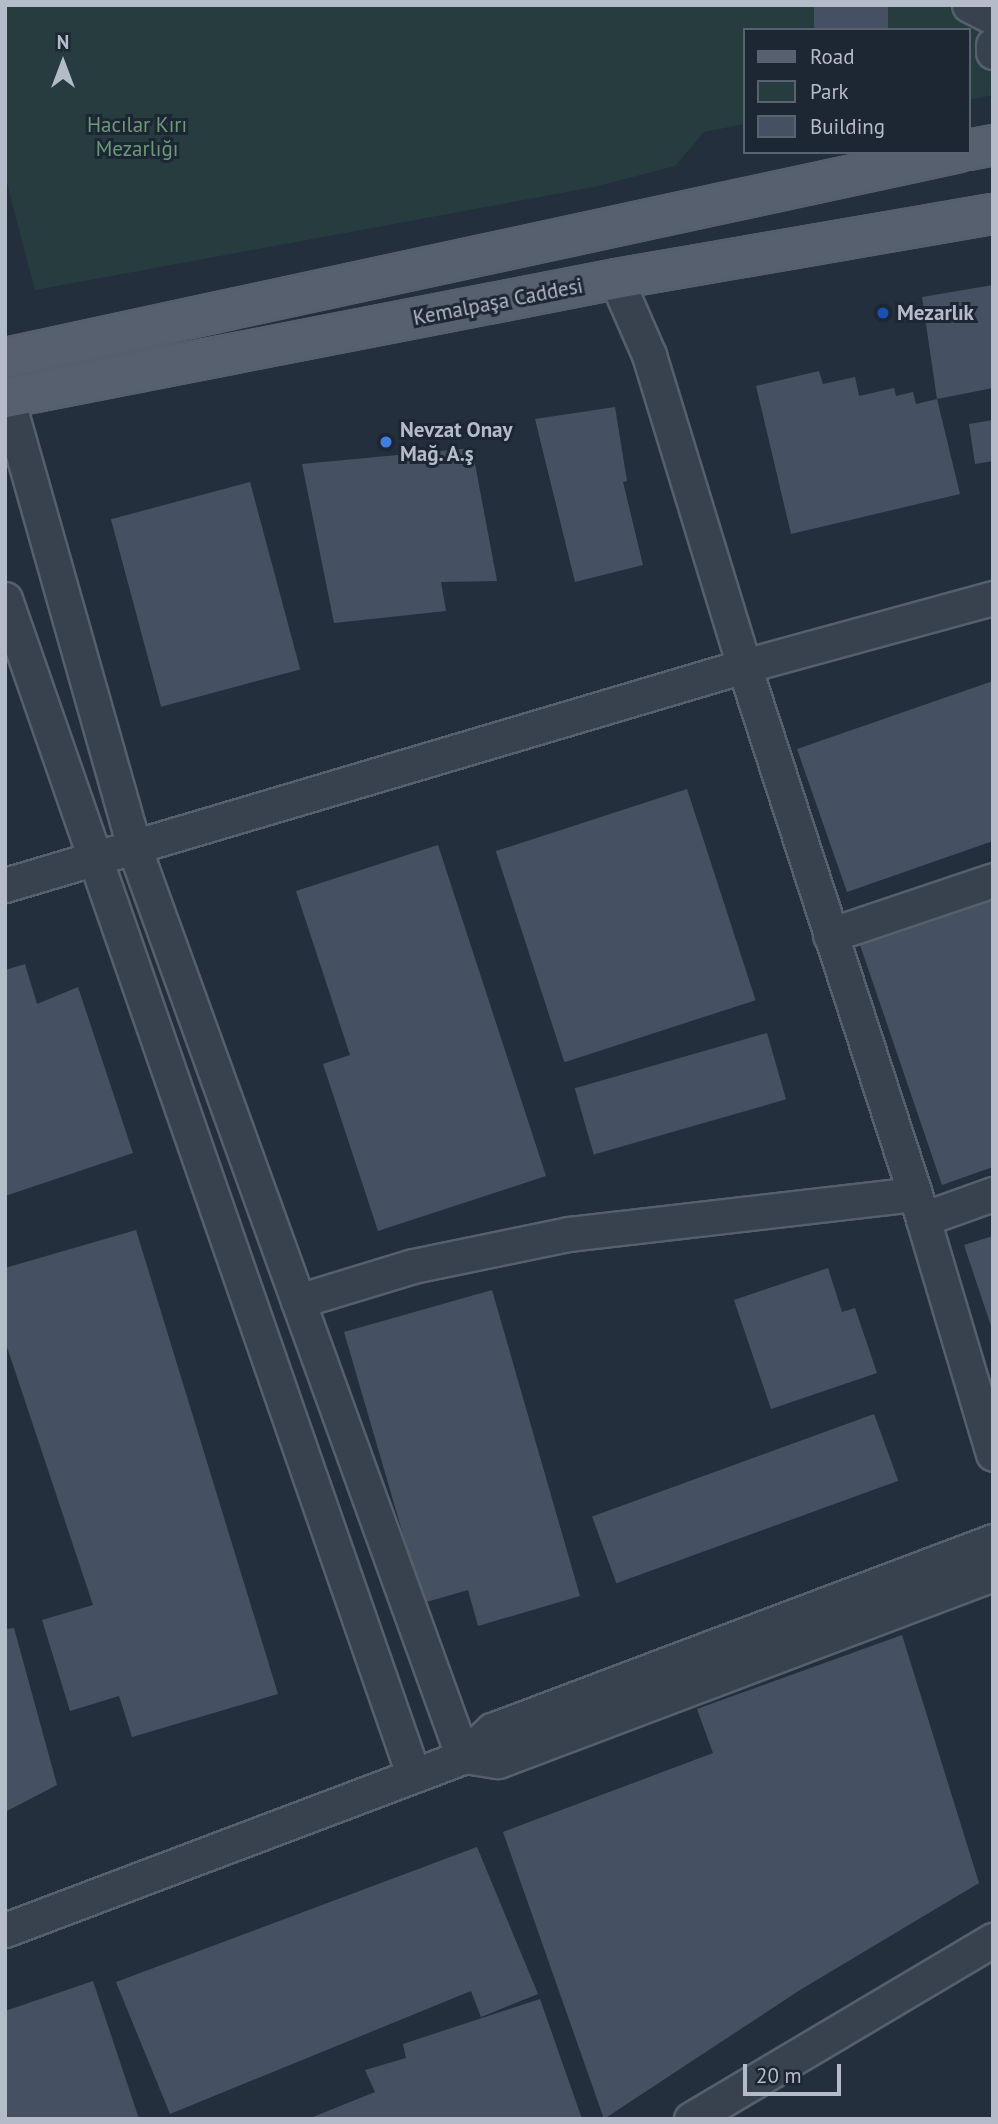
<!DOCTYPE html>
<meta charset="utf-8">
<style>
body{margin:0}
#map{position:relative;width:998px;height:2124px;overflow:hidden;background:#242f3e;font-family:"PT Sans",sans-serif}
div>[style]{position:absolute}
.green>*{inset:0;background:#263c3f}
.building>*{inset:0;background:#455162;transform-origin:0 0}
.roads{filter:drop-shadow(2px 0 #565f6c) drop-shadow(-2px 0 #565f6c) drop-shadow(0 2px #565f6c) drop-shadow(0 -2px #565f6c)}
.minor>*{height:33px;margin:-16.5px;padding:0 16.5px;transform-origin:16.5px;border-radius:16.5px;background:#38414e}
.major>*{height:38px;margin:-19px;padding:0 19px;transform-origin:19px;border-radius:19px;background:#56606e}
.dots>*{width:19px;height:19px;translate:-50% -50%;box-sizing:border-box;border:4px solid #1d2633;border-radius:50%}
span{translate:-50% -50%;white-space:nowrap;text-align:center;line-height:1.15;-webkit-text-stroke:6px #1d2633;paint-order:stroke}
.park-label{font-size:21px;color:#6b9a76}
.street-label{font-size:21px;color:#b4bcc9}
.poi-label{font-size:21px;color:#b4bcc9;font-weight:700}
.left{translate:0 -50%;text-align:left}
.frame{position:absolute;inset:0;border:7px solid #b4bcc9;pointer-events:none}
.legend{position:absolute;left:743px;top:28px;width:228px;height:126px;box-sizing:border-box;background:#1d2633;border:2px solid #59626f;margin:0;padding:9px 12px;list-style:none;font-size:21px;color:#b4bcc9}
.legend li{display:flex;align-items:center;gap:14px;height:35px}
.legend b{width:35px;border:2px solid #59626f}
.north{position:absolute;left:28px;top:28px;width:70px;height:70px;-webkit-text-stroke:5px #1d2633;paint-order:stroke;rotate:0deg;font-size:19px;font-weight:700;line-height:28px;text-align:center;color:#b4bcc9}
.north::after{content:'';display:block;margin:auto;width:24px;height:32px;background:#b4bcc9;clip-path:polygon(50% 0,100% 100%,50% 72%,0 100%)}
.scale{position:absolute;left:743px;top:2064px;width:98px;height:32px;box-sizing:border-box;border:4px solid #b4bcc9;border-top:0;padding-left:9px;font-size:21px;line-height:24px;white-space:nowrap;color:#b4bcc9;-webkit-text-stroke:5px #1d2633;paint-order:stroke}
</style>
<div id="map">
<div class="green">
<i style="clip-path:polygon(5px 5px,993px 5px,993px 95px,968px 100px,968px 30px,744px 30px,744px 124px,704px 132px,675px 166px,594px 187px,35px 290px,5px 176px)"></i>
</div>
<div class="building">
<i style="left:814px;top:5px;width:74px;height:25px"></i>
<i style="clip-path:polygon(993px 285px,993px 388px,937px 399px,960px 494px,791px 534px,756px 386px,819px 371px,823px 384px,855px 377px,859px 396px,894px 388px,896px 396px,913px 392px,916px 404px,937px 399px,922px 297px)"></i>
<i style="clip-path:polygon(615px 407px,627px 481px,623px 482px,643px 565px,575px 582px,535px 419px)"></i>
<i style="clip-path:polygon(993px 420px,993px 461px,975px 464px,969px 424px)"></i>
<i style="clip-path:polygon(472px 448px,497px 581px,441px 582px,446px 611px,334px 623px,302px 464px)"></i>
<i style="left:250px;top:482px;width:194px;height:144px;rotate:75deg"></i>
<i style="clip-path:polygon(993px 681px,993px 841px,847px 892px,797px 749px)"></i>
<i style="left:687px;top:789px;width:222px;height:201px;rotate:72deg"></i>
<i style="clip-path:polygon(438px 845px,546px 1176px,378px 1231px,323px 1064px,350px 1055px,296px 891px)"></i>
<i style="clip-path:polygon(993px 897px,993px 1167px,942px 1185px,859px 942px)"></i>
<i style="clip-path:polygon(25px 964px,37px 1004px,78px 987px,133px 1153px,5px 1196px,5px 970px)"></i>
<i style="left:767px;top:1033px;width:69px;height:200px;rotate:74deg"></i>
<i style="clip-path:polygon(136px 1230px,278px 1694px,132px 1737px,119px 1696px,70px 1711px,42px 1620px,93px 1605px,5px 1341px,5px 1268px)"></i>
<i style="clip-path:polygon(993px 1236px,993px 1328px,992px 1329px,964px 1245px)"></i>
<i style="clip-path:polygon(828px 1268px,842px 1312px,855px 1308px,877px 1373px,771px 1409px,734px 1300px)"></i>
<i style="clip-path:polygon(492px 1290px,580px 1596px,478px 1626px,468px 1590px,423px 1603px,344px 1332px)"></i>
<i style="left:874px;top:1414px;width:71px;height:300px;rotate:70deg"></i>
<i style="clip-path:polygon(14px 1628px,57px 1785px,5px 1812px,5px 1629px)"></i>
<i style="clip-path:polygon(902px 1635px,979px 1883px,800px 1990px,604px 2119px,503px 1832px,713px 1753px,697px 1709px)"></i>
<i style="clip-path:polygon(477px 1847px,538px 1994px,481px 2017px,471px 1991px,170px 2114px,116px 1982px)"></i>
<i style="clip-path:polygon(93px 1981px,139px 2119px,5px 2119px,5px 2011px)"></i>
<i style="clip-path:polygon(540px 1999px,582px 2119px,308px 2119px,375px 2092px,365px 2070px,406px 2058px,403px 2044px)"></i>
</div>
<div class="roads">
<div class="minor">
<i style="left:969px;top:5px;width:27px;rotate:27deg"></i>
<i style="left:993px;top:45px;width:7px;rotate:90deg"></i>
<i style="left:616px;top:279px;width:83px;rotate:66.5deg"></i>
<i style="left:649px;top:355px;width:325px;rotate:73deg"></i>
<i style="left:744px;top:666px;width:581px;rotate:72.06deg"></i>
<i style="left:923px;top:1219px;width:245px;rotate:73.4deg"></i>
<i style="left:7px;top:398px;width:470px;rotate:74.2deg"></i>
<i style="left:135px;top:850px;width:964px;rotate:70.12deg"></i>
<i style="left:5px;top:599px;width:1244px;rotate:70.85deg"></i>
<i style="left:5px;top:885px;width:771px;rotate:-16.51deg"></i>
<i style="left:744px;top:666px;width:258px;rotate:-15.3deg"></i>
<i style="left:830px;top:935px;width:172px;rotate:-18.6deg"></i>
<i style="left:923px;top:1219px;width:74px;rotate:-19.7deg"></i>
<i style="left:298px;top:1301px;width:120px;rotate:-16.9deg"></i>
<i style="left:413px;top:1266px;width:159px;rotate:-11.6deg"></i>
<i style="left:569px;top:1234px;width:348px;rotate:-6.6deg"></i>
<i style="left:465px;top:1756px;width:33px;rotate:9deg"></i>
<i style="left:498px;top:1761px;width:529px;rotate:-20.7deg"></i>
<i style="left:5px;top:1930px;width:490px;rotate:-20.7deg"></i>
<i style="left:463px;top:1757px;width:40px;rotate:-43deg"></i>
<i style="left:492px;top:1730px;width:535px;rotate:-20.67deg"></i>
<i style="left:691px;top:2119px;width:351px;rotate:-30.7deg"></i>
</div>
<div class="major">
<i style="left:968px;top:150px;width:25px;rotate:-11deg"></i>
<i style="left:5px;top:358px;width:976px;rotate:-12.18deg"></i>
<i style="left:5px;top:398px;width:622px;rotate:-11.02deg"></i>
<i style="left:616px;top:279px;width:383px;rotate:-9.8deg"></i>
</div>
</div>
<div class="dots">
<i style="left:883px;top:313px;background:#1a4fb4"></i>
<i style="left:386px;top:442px;background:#3f7fe0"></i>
</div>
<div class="park-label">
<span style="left:137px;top:137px">Hacılar Kırı<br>Mezarlığı</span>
</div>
<div class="street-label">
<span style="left:498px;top:302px;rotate:-11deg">Kemalpaşa Caddesi</span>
</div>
<div class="poi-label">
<span class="left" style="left:897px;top:313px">Mezarlık</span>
<span class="left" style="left:400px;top:442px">Nevzat Onay<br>Mağ. A.ş</span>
</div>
<div class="frame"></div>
<ul class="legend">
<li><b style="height:9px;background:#56606e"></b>Road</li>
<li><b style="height:19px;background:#263c3f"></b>Park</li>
<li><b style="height:19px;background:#455162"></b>Building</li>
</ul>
<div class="north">N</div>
<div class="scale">20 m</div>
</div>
